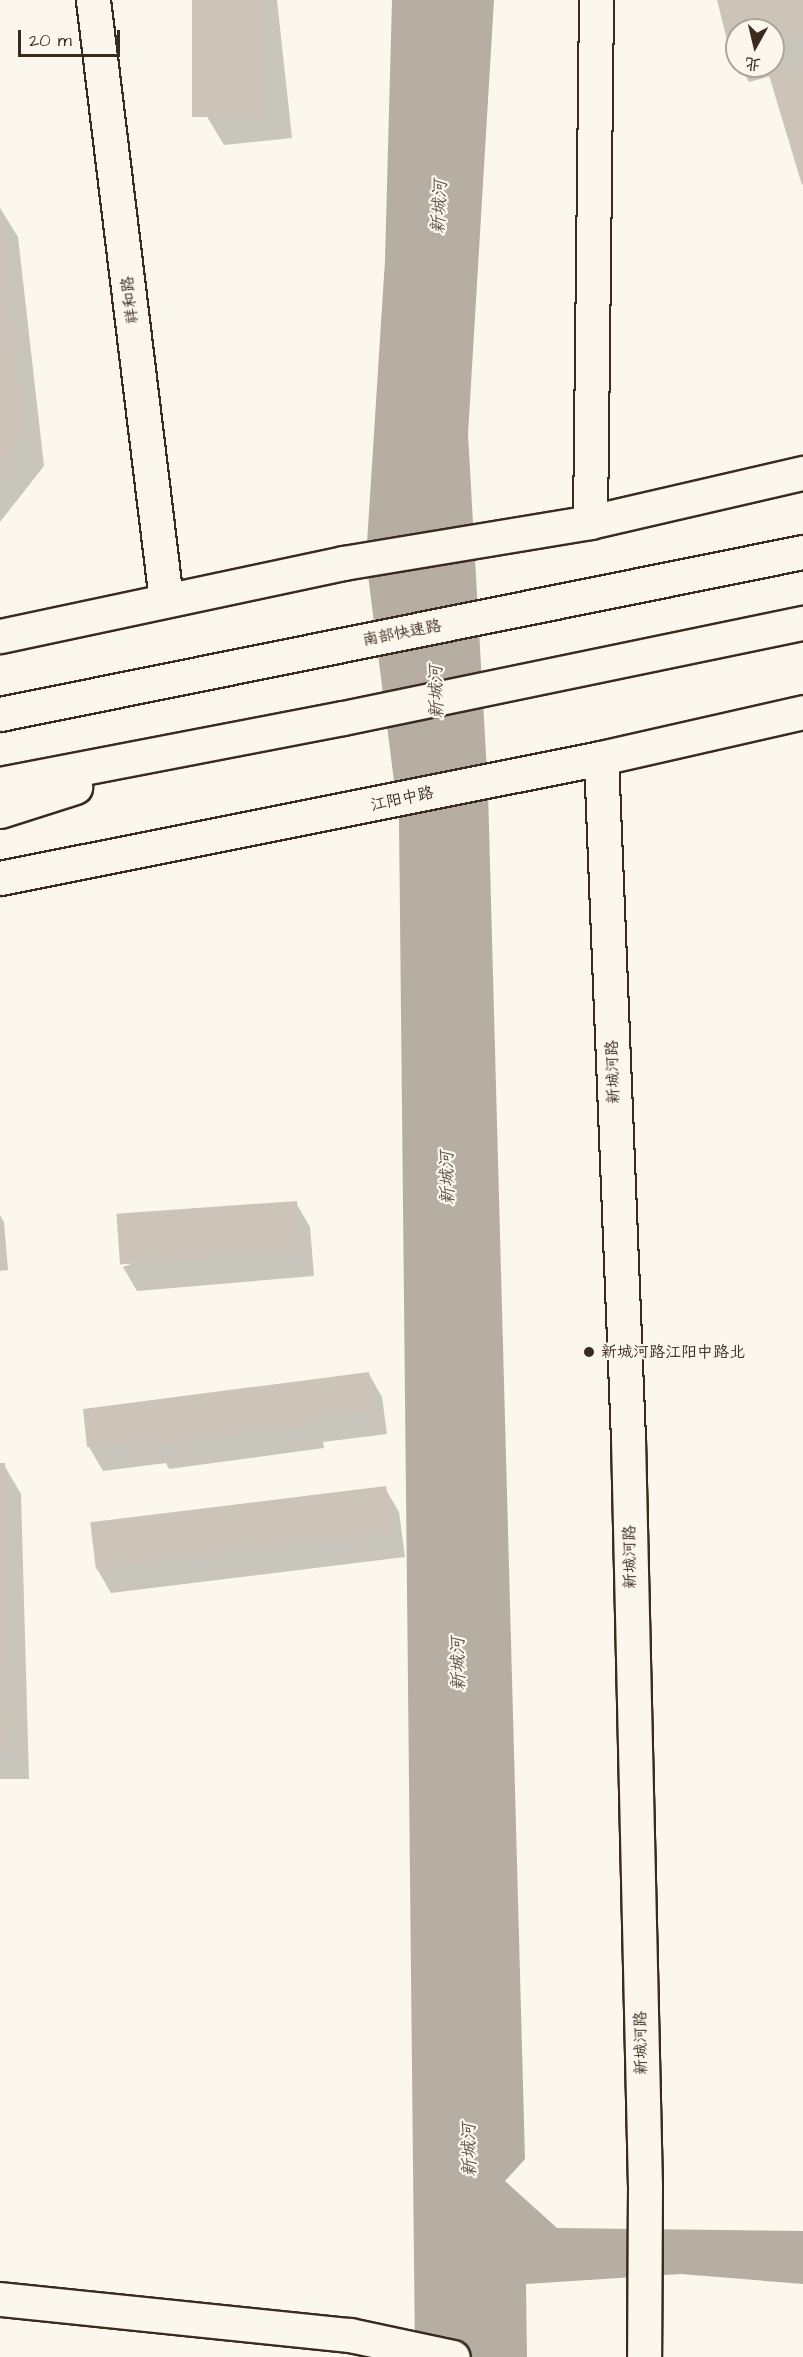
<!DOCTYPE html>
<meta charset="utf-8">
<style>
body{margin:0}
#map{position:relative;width:803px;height:2357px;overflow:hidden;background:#fbf7ec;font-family:"Architects Daughter","LXGW WenKai TC",sans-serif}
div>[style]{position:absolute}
.water>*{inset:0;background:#b6aea2}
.shadow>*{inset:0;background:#0003}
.building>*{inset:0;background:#ccc4b9;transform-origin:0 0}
.roads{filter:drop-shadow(2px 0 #3b2a1e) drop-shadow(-2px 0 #3b2a1e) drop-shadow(0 2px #3b2a1e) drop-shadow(0 -2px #3b2a1e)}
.minor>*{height:33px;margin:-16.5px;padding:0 16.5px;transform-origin:16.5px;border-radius:16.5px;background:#fbf7ec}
.major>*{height:33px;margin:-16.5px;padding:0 16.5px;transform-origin:16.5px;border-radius:16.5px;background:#fbf7ec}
.highway>*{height:33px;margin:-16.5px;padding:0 16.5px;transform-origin:16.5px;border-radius:16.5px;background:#fbf7ec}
.dots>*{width:16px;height:16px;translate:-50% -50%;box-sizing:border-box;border:3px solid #fbf7ec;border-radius:50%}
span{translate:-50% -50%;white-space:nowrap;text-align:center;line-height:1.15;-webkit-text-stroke:4.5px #fbf7ec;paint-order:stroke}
.street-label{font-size:16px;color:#3b2a1e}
.poi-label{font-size:16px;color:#3b2a1e}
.left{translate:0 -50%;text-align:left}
.water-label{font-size:18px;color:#605246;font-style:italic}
.north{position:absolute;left:725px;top:18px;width:60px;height:60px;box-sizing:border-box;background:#fbf7ec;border:2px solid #aea59a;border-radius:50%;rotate:188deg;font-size:16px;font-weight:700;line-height:24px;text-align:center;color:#3b2a1e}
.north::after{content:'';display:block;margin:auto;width:21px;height:27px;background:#3b2a1e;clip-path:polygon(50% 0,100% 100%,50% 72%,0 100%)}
.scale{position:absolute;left:18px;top:30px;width:102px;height:27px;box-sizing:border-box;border:3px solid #3b2a1e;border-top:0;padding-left:8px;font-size:18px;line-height:21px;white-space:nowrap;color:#3b2a1e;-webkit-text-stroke:4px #fbf7ec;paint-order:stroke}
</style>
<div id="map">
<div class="water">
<i style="clip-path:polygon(392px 0,494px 0,468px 434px,488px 790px,525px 2159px,505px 2181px,557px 2228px,803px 2231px,803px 2284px,681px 2274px,526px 2284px,527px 2357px,415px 2357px,399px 821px,366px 559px,385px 260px)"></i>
</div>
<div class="shadow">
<i style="clip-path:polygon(194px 0,277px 0,292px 138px,224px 145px,206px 115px)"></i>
<i style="clip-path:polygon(719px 0,803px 0,803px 181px,771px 76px,749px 82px,740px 66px,773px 66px,773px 30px,737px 30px,737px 61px,732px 52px)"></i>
<i style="clip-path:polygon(0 208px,18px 237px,44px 466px,0 522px)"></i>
<i style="clip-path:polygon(296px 1203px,310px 1227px,314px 1276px,137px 1291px,123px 1267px)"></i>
<i style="clip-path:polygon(0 1215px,4px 1222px,8px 1270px,0 1271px)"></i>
<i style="clip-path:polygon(369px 1374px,382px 1397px,387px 1434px,323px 1442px,324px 1448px,169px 1469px,166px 1463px,103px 1471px,89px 1447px,84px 1410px)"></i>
<i style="clip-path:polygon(0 1465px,4px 1465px,21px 1494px,29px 1779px,0 1779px)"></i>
<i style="clip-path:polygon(385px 1488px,399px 1512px,405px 1557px,111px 1593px,97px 1569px)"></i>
</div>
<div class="building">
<i style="left:192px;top:0;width:72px;height:117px"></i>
<i style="clip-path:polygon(717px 0,803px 0,803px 34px,773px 42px,773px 30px,737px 30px,737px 51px,730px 52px)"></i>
<i style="clip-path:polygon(803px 61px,803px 184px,802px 185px,768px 72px)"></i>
<i style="clip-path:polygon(0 206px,28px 436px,0 471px)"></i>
<i style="left:297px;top:1201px;width:51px;height:181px;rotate:86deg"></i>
<i style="clip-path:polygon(369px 1372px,374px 1410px,310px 1418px,311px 1425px,154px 1445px,153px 1439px,87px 1447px,83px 1409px)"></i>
<i style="clip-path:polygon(0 1463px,5px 1463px,13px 1749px,0 1750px)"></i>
<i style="left:386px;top:1486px;width:47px;height:298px;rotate:83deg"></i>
</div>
<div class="roads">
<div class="minor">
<i style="left:93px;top:0;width:604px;rotate:83.06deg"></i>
<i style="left:590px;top:522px;width:522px;rotate:-89.34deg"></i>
<i style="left:601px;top:758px;width:681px;rotate:87.73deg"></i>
<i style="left:628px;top:1438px;width:748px;rotate:88.7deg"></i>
<i style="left:645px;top:2186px;width:171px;rotate:90.3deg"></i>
<i style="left:0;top:2299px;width:352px;rotate:5.9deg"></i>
<i style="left:350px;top:2335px;width:105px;rotate:12.1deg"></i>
</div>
<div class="major">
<i style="left:0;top:636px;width:351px;rotate:-12deg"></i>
<i style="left:343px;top:563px;width:250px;rotate:-9.4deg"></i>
<i style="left:590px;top:522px;width:219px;rotate:-13deg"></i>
<i style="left:0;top:878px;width:613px;rotate:-11.29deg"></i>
<i style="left:601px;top:758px;width:207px;rotate:-12.8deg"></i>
</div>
<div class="highway">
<i style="left:0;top:714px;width:819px;rotate:-11.41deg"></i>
<i style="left:0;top:784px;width:349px;rotate:-10.9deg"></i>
<i style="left:343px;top:718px;width:470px;rotate:-11.7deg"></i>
<i style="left:0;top:811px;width:79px;rotate:-17.7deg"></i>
</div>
</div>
<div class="dots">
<i style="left:589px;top:1352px;background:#3b2a1e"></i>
</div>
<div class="street-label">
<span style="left:130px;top:300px;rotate:-97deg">祥和路</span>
<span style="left:402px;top:633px;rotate:-11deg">南部快速路</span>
<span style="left:402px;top:799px;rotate:-12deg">江阳中路</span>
<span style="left:613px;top:1072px;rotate:-92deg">新城河路</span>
<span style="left:630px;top:1557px;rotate:-91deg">新城河路</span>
<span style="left:641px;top:2043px;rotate:-91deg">新城河路</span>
</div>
<div class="poi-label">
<span class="left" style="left:601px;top:1352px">新城河路江阳中路北</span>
</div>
<div class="water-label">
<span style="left:440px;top:207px;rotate:-87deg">新城河</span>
<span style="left:437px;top:692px;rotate:-91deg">新城河</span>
<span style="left:448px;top:1178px;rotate:-91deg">新城河</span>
<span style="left:459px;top:1664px;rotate:-91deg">新城河</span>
<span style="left:470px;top:2150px;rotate:-91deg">新城河</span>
</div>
<div class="north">北</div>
<div class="scale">20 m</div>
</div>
